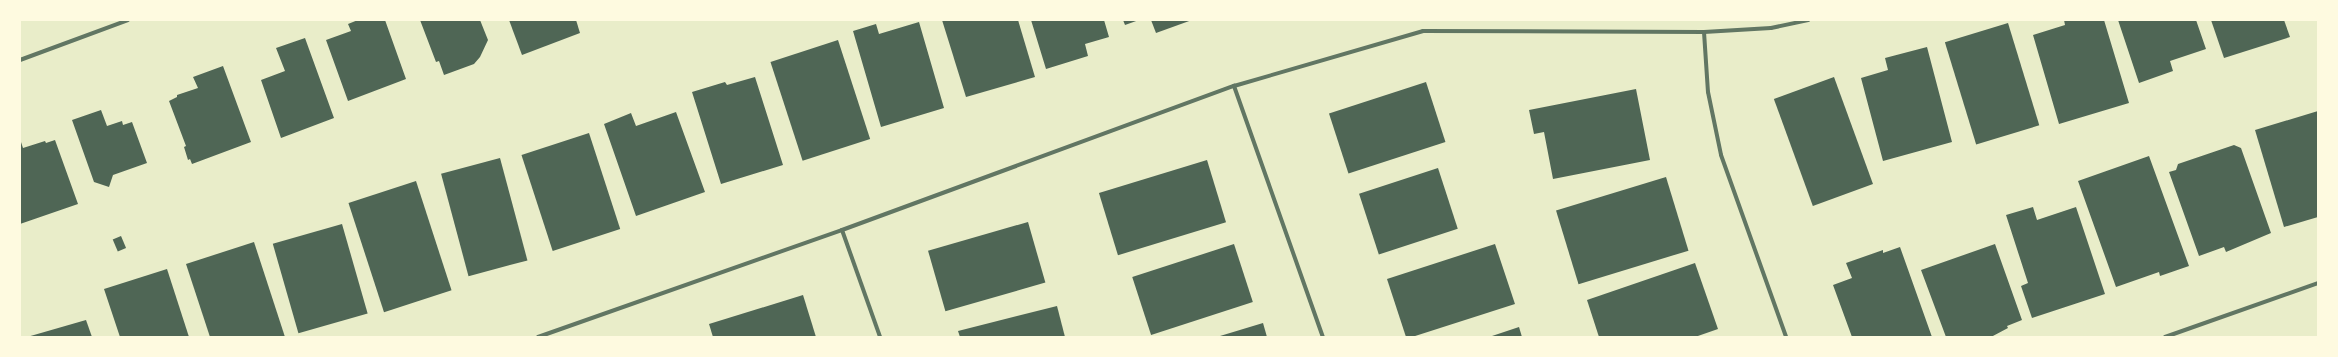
<!DOCTYPE html>
<style>
body{margin:0}
#map{position:relative;width:2338px;height:357px;overflow:hidden;background:#e9edc9;font-family:Overpass,sans-serif}
div>[style]{position:absolute}
.building>*{inset:0;background:#4f6655;transform-origin:0 0}
.minor>*{height:4px;margin:-2px;padding:0 2px;transform-origin:2px;border-radius:2px;background:#617663}
span{translate:-50% -50%;white-space:nowrap;text-align:center;line-height:1.15;-webkit-text-stroke:3.5px #fefae0;paint-order:stroke}
.frame{position:absolute;inset:0;border:21px solid #fefae0;pointer-events:none}
</style>
<div id="map">
<div class="building">
<i style="clip-path:polygon(358px 20px,385px 20px,406px 79px,348px 101px,326px 40px,351px 31px,348px 24px)"></i>
<i style="clip-path:polygon(420px 20px,480px 20px,488px 40px,480px 57px,474px 64px,444px 75px,439px 61px,436px 62px)"></i>
<i style="clip-path:polygon(509px 20px,576px 20px,580px 33px,522px 55px)"></i>
<i style="clip-path:polygon(942px 20px,1018px 20px,1035px 77px,966px 97px)"></i>
<i style="clip-path:polygon(1031px 20px,1104px 20px,1109px 37px,1085px 44px,1088px 56px,1046px 69px)"></i>
<i style="clip-path:polygon(1123px 20px,1139px 20px,1125px 25px)"></i>
<i style="clip-path:polygon(1151px 20px,1192px 20px,1156px 33px)"></i>
<i style="clip-path:polygon(2064px 20px,2104px 20px,2129px 103px,2059px 124px,2033px 35px,2065px 25px)"></i>
<i style="clip-path:polygon(2118px 20px,2196px 20px,2206px 49px,2170px 61px,2173px 71px,2139px 83px)"></i>
<i style="clip-path:polygon(2211px 20px,2284px 20px,2290px 37px,2224px 58px)"></i>
<i style="clip-path:polygon(919px 22px,944px 108px,881px 127px,853px 31px,876px 24px,879px 34px)"></i>
<i style="left:2008px;top:23px;width:107px;height:66px;rotate:73deg"></i>
<i style="clip-path:polygon(305px 38px,334px 118px,281px 138px,261px 80px,285px 71px,276px 48px)"></i>
<i style="left:838px;top:40px;width:104px;height:71px;rotate:72deg"></i>
<i style="clip-path:polygon(1927px 47px,1952px 142px,1883px 161px,1861px 78px,1888px 70px,1885px 58px)"></i>
<i style="clip-path:polygon(223px 66px,251px 142px,192px 164px,190px 159px,188px 160px,184px 147px,186px 146px,169px 101px,177px 97px,177px 95px,198px 88px,193px 77px)"></i>
<i style="clip-path:polygon(755px 77px,783px 165px,721px 184px,692px 92px,725px 82px,727px 85px)"></i>
<i style="left:1834px;top:77px;width:114px;height:64px;rotate:70deg"></i>
<i style="left:1426px;top:82px;width:63px;height:102px;rotate:72deg"></i>
<i style="clip-path:polygon(1636px 89px,1650px 160px,1553px 179px,1544px 132px,1534px 134px,1529px 110px)"></i>
<i style="clip-path:polygon(101px 110px,107px 126px,122px 121px,123px 125px,132px 122px,147px 163px,113px 175px,109px 187px,94px 182px,72px 120px)"></i>
<i style="clip-path:polygon(2318px 111px,2318px 217px,2284px 227px,2255px 130px)"></i>
<i style="clip-path:polygon(676px 112px,705px 192px,636px 216px,604px 124px,631px 113px,636px 126px)"></i>
<i style="left:589px;top:133px;width:101px;height:71px;rotate:72deg"></i>
<i style="clip-path:polygon(20px 139px,23px 148px,45px 141px,46px 143px,55px 140px,78px 204px,20px 224px)"></i>
<i style="clip-path:polygon(2234px 145px,2241px 148px,2271px 233px,2226px 252px,2224px 247px,2199px 256px,2169px 172px,2176px 170px,2178px 164px)"></i>
<i style="clip-path:polygon(2149px 156px,2189px 266px,2160px 276px,2159px 272px,2116px 287px,2078px 181px)"></i>
<i style="left:500px;top:158px;width:106px;height:61px;rotate:75deg"></i>
<i style="left:1207px;top:160px;width:65px;height:113px;rotate:73deg"></i>
<i style="left:1438px;top:168px;width:64px;height:83px;rotate:72deg"></i>
<i style="left:1666px;top:177px;width:77px;height:115px;rotate:73deg"></i>
<i style="left:416px;top:181px;width:115px;height:71px;rotate:72deg"></i>
<i style="clip-path:polygon(2033px 207px,2037px 220px,2076px 207px,2105px 294px,2032px 318px,2021px 286px,2028px 283px,2006px 215px)"></i>
<i style="left:1028px;top:222px;width:63px;height:104px;rotate:74deg"></i>
<i style="left:342px;top:224px;width:93px;height:72px;rotate:74deg"></i>
<i style="left:121px;top:236px;width:13px;height:9px;rotate:67deg"></i>
<i style="clip-path:polygon(254px 242px,285px 337px,210px 337px,186px 264px)"></i>
<i style="left:1234px;top:244px;width:61px;height:107px;rotate:72deg"></i>
<i style="clip-path:polygon(1495px 244px,1515px 304px,1412px 337px,1406px 337px,1387px 279px)"></i>
<i style="clip-path:polygon(1995px 244px,2022px 320px,2007px 326px,2008px 328px,1991px 337px,1946px 337px,1921px 270px)"></i>
<i style="clip-path:polygon(1900px 247px,1932px 337px,1852px 337px,1833px 285px,1852px 278px,1846px 263px,1883px 250px,1883px 253px)"></i>
<i style="clip-path:polygon(1695px 263px,1718px 329px,1695px 337px,1599px 337px,1587px 300px)"></i>
<i style="clip-path:polygon(167px 269px,189px 337px,120px 337px,104px 289px)"></i>
<i style="clip-path:polygon(803px 295px,816px 337px,713px 337px,709px 324px)"></i>
<i style="clip-path:polygon(1057px 306px,1065px 337px,960px 337px,958px 331px)"></i>
<i style="clip-path:polygon(86px 320px,92px 337px,27px 337px)"></i>
<i style="clip-path:polygon(1263px 323px,1267px 337px,1220px 336px)"></i>
<i style="clip-path:polygon(1519px 327px,1522px 337px,1489px 337px)"></i>
</div>
<div class="minor">
<i style="left:1704px;top:32px;width:60px;rotate:86.2deg"></i>
<i style="left:1708px;top:92px;width:64px;rotate:78.3deg"></i>
<i style="left:1721px;top:155px;width:193px;rotate:70.3deg"></i>
<i style="left:20px;top:60px;width:115px;rotate:-20.3deg"></i>
<i style="left:1234px;top:86px;width:266px;rotate:70.5deg"></i>
<i style="left:842px;top:230px;width:114px;rotate:70.4deg"></i>
<i style="left:538px;top:337px;width:322px;rotate:-19.4deg"></i>
<i style="left:842px;top:230px;width:418px;rotate:-20.2deg"></i>
<i style="left:1234px;top:86px;width:197px;rotate:-16.2deg"></i>
<i style="left:1423px;top:31px;width:281px;rotate:0.2deg"></i>
<i style="left:1704px;top:32px;width:67px;rotate:-3.4deg"></i>
<i style="left:1771px;top:28px;width:38px;rotate:-12deg"></i>
<i style="left:2165px;top:337px;width:162px;rotate:-19.4deg"></i>
</div>
<div class="frame"></div>
</div>
